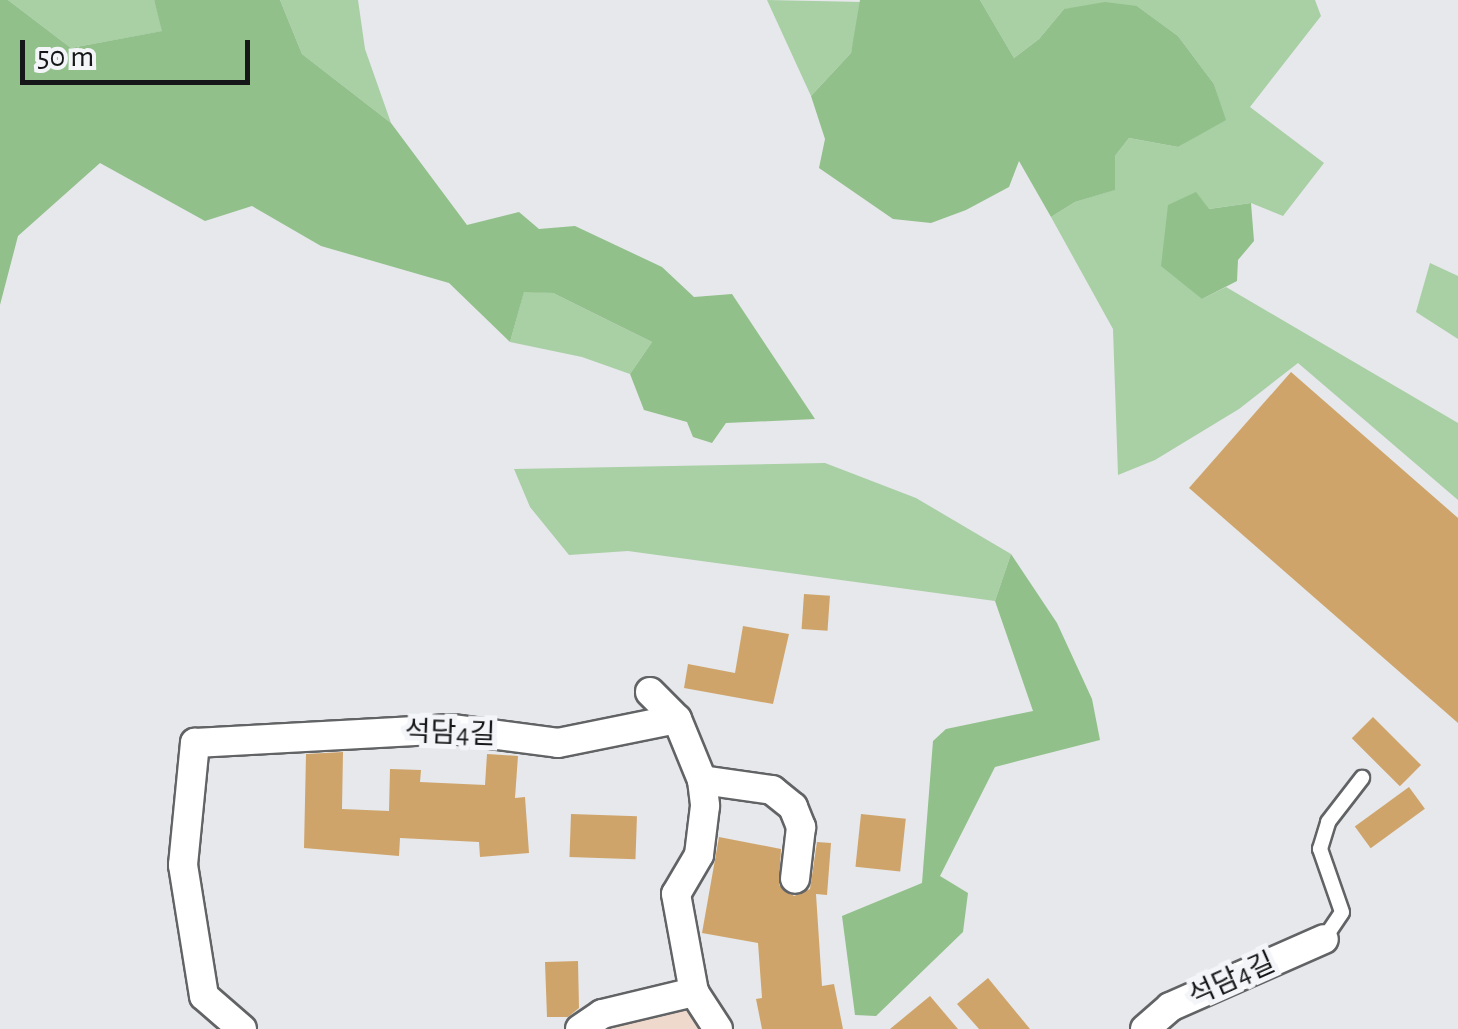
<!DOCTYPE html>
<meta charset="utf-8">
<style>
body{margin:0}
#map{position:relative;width:1458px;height:1029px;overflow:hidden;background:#e6e8eb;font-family:"Alegreya Sans","Noto Sans KR",sans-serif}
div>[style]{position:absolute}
.industrial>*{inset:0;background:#efd9cc}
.green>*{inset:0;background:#a9cfa4}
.forest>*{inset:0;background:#91c08a}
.building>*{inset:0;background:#cfa46b;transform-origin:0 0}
.roads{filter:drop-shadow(2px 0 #616365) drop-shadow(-2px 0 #616365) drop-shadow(0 2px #616365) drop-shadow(0 -2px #616365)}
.service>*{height:14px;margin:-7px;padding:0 7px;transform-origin:7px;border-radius:7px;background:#fff}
.minor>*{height:28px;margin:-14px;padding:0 14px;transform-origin:14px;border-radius:14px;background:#fff}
span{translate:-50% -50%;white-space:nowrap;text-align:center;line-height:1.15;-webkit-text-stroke:10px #f3f5f8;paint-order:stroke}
.street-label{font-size:28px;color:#161718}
.scale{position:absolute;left:20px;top:40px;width:230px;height:45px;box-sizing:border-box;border:5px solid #161718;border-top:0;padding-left:12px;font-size:30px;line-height:35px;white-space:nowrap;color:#161718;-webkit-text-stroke:8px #f3f5f8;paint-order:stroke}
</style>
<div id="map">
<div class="industrial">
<i style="clip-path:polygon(703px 988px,731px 1029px,579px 1029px)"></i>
</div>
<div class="green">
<i style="clip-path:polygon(8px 0,154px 0,163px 31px,71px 48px)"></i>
<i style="clip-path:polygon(280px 0,358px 0,365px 49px,391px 123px,302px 54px)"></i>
<i style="clip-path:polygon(767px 0,862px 2px,851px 53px,811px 96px)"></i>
<i style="clip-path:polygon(980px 0,1315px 0,1321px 16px,1250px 107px,1324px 163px,1283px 216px,1251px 203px,1209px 209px,1202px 299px,1226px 287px,1458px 423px,1458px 500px,1298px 363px,1239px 409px,1155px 460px,1118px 475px,1113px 329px,1051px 217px,1075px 202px,1114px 190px,1115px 156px,1129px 138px,1178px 147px,1225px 119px,1214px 84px,1178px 36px,1137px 6px,1064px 9px,1039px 39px,1014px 58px)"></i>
<i style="clip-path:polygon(1430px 263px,1458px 276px,1458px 339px,1416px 312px)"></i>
<i style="clip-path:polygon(524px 291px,553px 293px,652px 342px,630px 374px,582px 357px,510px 342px)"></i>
<i style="clip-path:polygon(825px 463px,916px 498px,1011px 554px,995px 601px,628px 551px,569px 555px,530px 507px,514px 469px)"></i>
</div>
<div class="forest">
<i style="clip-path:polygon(0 0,8px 0,71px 48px,162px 31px,154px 0,280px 0,302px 54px,391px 123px,467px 225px,519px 212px,539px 229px,575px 226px,662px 267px,694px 297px,732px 294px,815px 419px,726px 423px,712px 443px,693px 437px,687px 422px,644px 410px,630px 374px,652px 342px,553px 293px,524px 292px,510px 342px,449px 283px,321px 246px,252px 206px,205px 221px,100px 163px,18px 236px,0 305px)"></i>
<i style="clip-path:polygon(860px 0,980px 0,1014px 58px,1039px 39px,1064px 9px,1105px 2px,1137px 6px,1178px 36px,1214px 84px,1226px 120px,1178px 147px,1129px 138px,1115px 156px,1115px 190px,1075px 202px,1051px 217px,1019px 161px,1009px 187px,966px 210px,931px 223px,893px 219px,819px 168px,825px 139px,811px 96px,851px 53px)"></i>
<i style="clip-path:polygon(1196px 192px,1209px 209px,1251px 203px,1254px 241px,1238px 260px,1237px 281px,1202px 299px,1161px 266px,1168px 205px)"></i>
<i style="clip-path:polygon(1011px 554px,1057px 623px,1092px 699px,1100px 740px,995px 767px,940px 876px,968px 893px,963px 932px,876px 1016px,855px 1015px,842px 916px,922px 883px,933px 741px,946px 729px,1033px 711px,995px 601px)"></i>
</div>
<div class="building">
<i style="clip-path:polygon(1291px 372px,1458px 518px,1458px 723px,1189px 488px)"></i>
<i style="left:804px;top:594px;width:26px;height:35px;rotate:4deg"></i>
<i style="clip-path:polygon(743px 626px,789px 634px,773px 704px,684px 688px,688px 664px,735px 673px)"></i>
<i style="left:1373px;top:717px;width:68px;height:30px;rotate:45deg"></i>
<i style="clip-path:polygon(343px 752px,342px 809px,389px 811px,390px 769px,421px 770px,420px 782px,485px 785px,487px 754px,518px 756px,515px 798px,525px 797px,529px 853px,480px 857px,479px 842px,400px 838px,399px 856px,304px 848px,306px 754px)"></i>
<i style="left:1409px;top:787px;width:27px;height:67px;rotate:54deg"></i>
<i style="left:571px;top:814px;width:66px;height:43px;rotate:2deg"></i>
<i style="left:861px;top:814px;width:45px;height:53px;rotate:6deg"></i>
<i style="clip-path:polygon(719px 837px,781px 849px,779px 885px,794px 896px,810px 889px,817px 842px,831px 843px,827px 895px,816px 894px,822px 986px,834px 984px,843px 1029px,762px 1029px,756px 999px,762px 998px,758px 943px,702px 933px)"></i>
<i style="clip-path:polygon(578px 961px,579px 1008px,568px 1017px,547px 1017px,545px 962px)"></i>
<i style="clip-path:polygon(988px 978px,1030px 1029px,979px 1029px,957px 1004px)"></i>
<i style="clip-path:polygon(930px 996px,958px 1029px,890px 1029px)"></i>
</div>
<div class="roads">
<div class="service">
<i style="left:1324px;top:939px;width:32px;rotate:-56deg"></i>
<i style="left:1342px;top:912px;width:67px;rotate:-109.2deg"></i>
<i style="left:1320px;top:849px;width:28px;rotate:-73deg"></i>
<i style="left:1328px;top:822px;width:56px;rotate:-52.3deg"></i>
</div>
<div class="minor">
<i style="left:650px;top:692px;width:38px;rotate:45deg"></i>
<i style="left:677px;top:719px;width:66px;rotate:67.7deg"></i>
<i style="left:702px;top:780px;width:26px;rotate:83deg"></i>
<i style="left:705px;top:806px;width:49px;rotate:97deg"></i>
<i style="left:699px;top:855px;width:45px;rotate:120.5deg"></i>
<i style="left:676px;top:894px;width:100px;rotate:79.6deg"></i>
<i style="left:694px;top:992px;width:44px;rotate:57deg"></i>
<i style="left:702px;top:780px;width:71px;rotate:8.1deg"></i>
<i style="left:772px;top:790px;width:27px;rotate:39deg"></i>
<i style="left:793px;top:807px;width:22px;rotate:68deg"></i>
<i style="left:801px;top:827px;width:52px;rotate:96.6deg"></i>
<i style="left:242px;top:1029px;width:50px;rotate:-139deg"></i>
<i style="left:204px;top:996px;width:133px;rotate:-99.1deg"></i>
<i style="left:183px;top:865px;width:123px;rotate:-84.4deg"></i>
<i style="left:195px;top:743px;width:257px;rotate:-3.1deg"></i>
<i style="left:452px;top:729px;width:107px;rotate:7.5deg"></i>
<i style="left:558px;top:743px;width:121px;rotate:-11.4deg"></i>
<i style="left:580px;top:1029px;width:27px;rotate:-34deg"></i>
<i style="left:602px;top:1014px;width:95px;rotate:-13.4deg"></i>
<i style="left:1145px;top:1029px;width:33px;rotate:-41deg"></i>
<i style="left:1170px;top:1007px;width:168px;rotate:-23.8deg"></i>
</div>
</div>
<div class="street-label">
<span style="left:450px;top:734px;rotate:2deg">석담4길</span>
<span style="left:1232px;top:980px;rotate:-24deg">석담4길</span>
</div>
<div class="scale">50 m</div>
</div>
